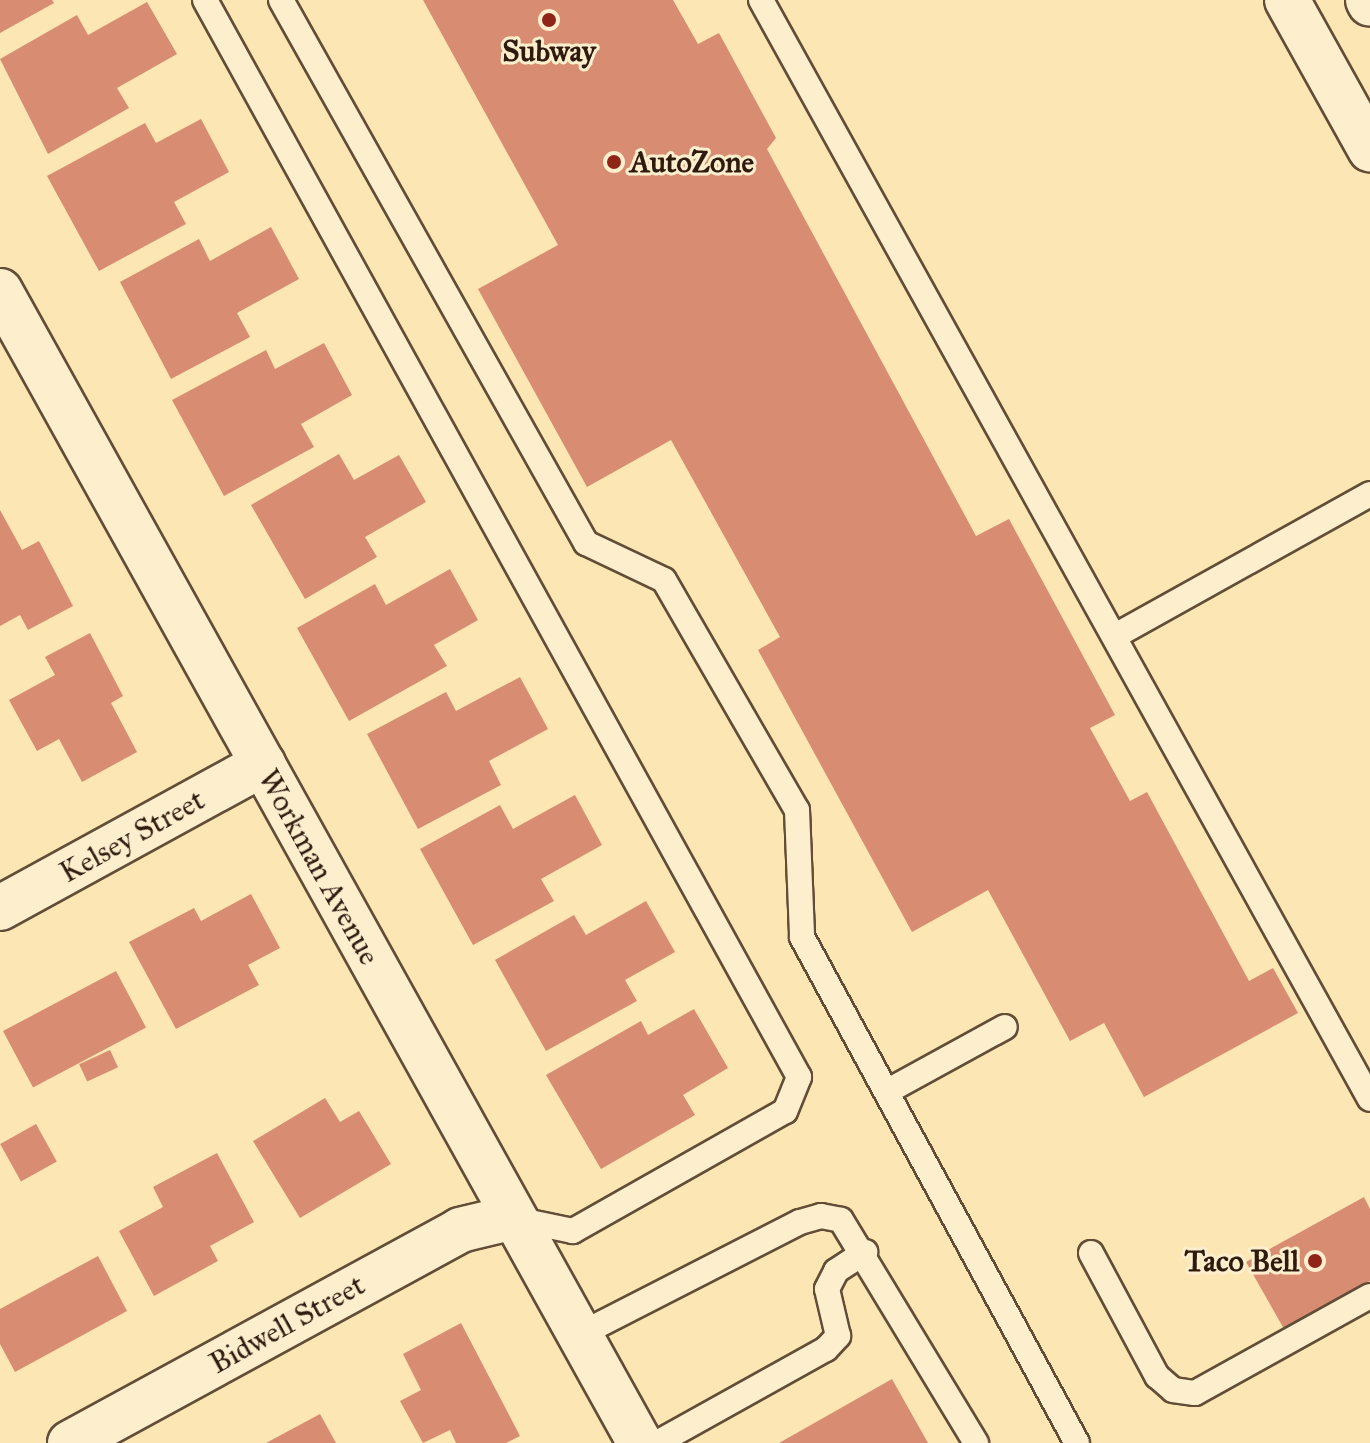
<!DOCTYPE html>
<style>
body{margin:0}
#map{position:relative;width:1370px;height:1443px;overflow:hidden;background:#fce6b3;font-family:"IM FELL Great Primer",serif}
div>[style]{position:absolute}
.building>*{inset:0;background:#d88d72;transform-origin:0 0}
.roads{filter:drop-shadow(2px 0 #624d37) drop-shadow(-2px 0 #624d37) drop-shadow(0 2px #624d37) drop-shadow(0 -2px #624d37)}
.service>*{height:24px;margin:-12px;padding:0 12px;transform-origin:12px;border-radius:12px;background:#fdefce}
.minor>*{height:44px;margin:-22px;padding:0 22px;transform-origin:22px;border-radius:22px;background:#fdefce}
.tertiary>*{height:44px;margin:-22px;padding:0 22px;transform-origin:22px;border-radius:22px;background:#fdefce}
.dots>*{width:22px;height:22px;translate:-50% -50%;box-sizing:border-box;border:4px solid #fdefce;border-radius:50%}
span{translate:-50% -50%;white-space:nowrap;text-align:center;line-height:1.15;-webkit-text-stroke:6px #fdefce;paint-order:stroke}
.poi-label{font-size:30px;color:#2f1a0e;font-weight:700}
.left{translate:0 -50%;text-align:left}
.right{translate:-100% -50%;text-align:right}
.street-label{font-size:30px;color:#2f1a0e}
</style>
<div id="map">
<div class="building">
<i style="clip-path:polygon(0 0,52px 0,54px 3px,0 33px)"></i>
<i style="clip-path:polygon(423px 0,673px 0,698px 44px,719px 33px,776px 138px,767px 149px,976px 536px,1009px 519px,1115px 715px,1090px 728px,1130px 801px,1147px 792px,1249px 981px,1273px 968px,1298px 1013px,1144px 1097px,1104px 1023px,1070px 1041px,988px 890px,912px 932px,758px 650px,780px 637px,671px 440px,587px 487px,478px 289px,558px 245px)"></i>
<i style="clip-path:polygon(147px 2px,177px 54px,117px 88px,129px 108px,48px 154px,0 59px,77px 15px,88px 35px)"></i>
<i style="clip-path:polygon(201px 119px,229px 172px,174px 202px,186px 224px,99px 271px,47px 176px,145px 123px,156px 143px)"></i>
<i style="clip-path:polygon(271px 227px,299px 279px,237px 313px,250px 337px,171px 379px,120px 282px,199px 239px,210px 261px)"></i>
<i style="clip-path:polygon(324px 343px,352px 395px,301px 424px,314px 447px,224px 496px,172px 400px,266px 350px,275px 369px)"></i>
<i style="clip-path:polygon(339px 454px,354px 480px,399px 455px,426px 502px,365px 537px,377px 557px,305px 599px,251px 505px)"></i>
<i style="clip-path:polygon(0 510px,22px 550px,39px 541px,73px 606px,28px 630px,20px 615px,0 626px)"></i>
<i style="clip-path:polygon(450px 569px,478px 620px,434px 645px,447px 666px,349px 721px,297px 628px,375px 584px,386px 605px)"></i>
<i style="clip-path:polygon(90px 633px,123px 696px,111px 703px,137px 752px,82px 782px,59px 739px,37px 751px,9px 700px,55px 675px,45px 657px)"></i>
<i style="clip-path:polygon(520px 677px,548px 729px,489px 761px,501px 785px,418px 829px,367px 734px,446px 692px,456px 711px)"></i>
<i style="clip-path:polygon(575px 795px,602px 845px,541px 879px,554px 901px,473px 945px,420px 849px,500px 805px,513px 829px)"></i>
<i style="clip-path:polygon(251px 894px,280px 948px,248px 965px,259px 985px,176px 1029px,129px 942px,194px 908px,201px 921px)"></i>
<i style="clip-path:polygon(646px 901px,675px 952px,625px 980px,637px 1001px,546px 1051px,495px 960px,574px 915px,586px 935px)"></i>
<i style="left:116px;top:971px;width:64px;height:128px;rotate:62deg"></i>
<i style="clip-path:polygon(694px 1009px,728px 1068px,683px 1095px,695px 1115px,601px 1169px,546px 1075px,641px 1021px,648px 1035px)"></i>
<i style="left:110px;top:1050px;width:19px;height:34px;rotate:65deg"></i>
<i style="clip-path:polygon(325px 1098px,340px 1122px,359px 1111px,391px 1164px,300px 1218px,253px 1141px)"></i>
<i style="left:36px;top:1124px;width:43px;height:41px;rotate:61deg"></i>
<i style="clip-path:polygon(217px 1153px,254px 1222px,210px 1246px,218px 1261px,154px 1296px,119px 1231px,163px 1207px,153px 1187px)"></i>
<i style="clip-path:polygon(1364px 1197px,1370px 1209px,1370px 1281px,1284px 1329px,1246px 1262px)"></i>
<i style="clip-path:polygon(98px 1256px,127px 1311px,15px 1372px,0 1344px,0 1309px)"></i>
<i style="clip-path:polygon(461px 1323px,520px 1436px,506px 1443px,456px 1443px,450px 1430px,423px 1443px,400px 1401px,421px 1390px,403px 1354px)"></i>
<i style="clip-path:polygon(892px 1379px,928px 1443px,779px 1443px)"></i>
<i style="clip-path:polygon(320px 1414px,336px 1443px,266px 1443px)"></i>
</div>
<div class="roads">
<div class="service">
<i style="left:205px;top:0;width:1230px;rotate:61.12deg"></i>
<i style="left:799px;top:1077px;width:37px;rotate:112deg"></i>
<i style="left:785px;top:1111px;width:244px;rotate:150.5deg"></i>
<i style="left:573px;top:1231px;width:59px;rotate:-168.3deg"></i>
<i style="left:281px;top:0;width:623px;rotate:60.68deg"></i>
<i style="left:586px;top:543px;width:86px;rotate:25.4deg"></i>
<i style="left:664px;top:580px;width:266px;rotate:60deg"></i>
<i style="left:797px;top:810px;width:127px;rotate:87.7deg"></i>
<i style="left:802px;top:937px;width:576px;rotate:61.48deg"></i>
<i style="left:761px;top:0;width:1256px;rotate:61.01deg"></i>
<i style="left:1115px;top:636px;width:292px;rotate:-29.1deg"></i>
<i style="left:888px;top:1091px;width:133px;rotate:-28.7deg"></i>
<i style="left:1091px;top:1253px;width:140px;rotate:61.8deg"></i>
<i style="left:1157px;top:1376px;width:21px;rotate:41deg"></i>
<i style="left:1173px;top:1390px;width:22px;rotate:8deg"></i>
<i style="left:1195px;top:1393px;width:200px;rotate:-29deg"></i>
<i style="left:579px;top:1335px;width:248px;rotate:-27.1deg"></i>
<i style="left:800px;top:1222px;width:22px;rotate:-16deg"></i>
<i style="left:821px;top:1216px;width:20px;rotate:11deg"></i>
<i style="left:841px;top:1220px;width:261px;rotate:58.8deg"></i>
<i style="left:657px;top:1443px;width:193px;rotate:-29.1deg"></i>
<i style="left:826px;top:1349px;width:18px;rotate:-47deg"></i>
<i style="left:838px;top:1336px;width:48px;rotate:-103.2deg"></i>
<i style="left:827px;top:1289px;width:20px;rotate:-63deg"></i>
<i style="left:836px;top:1271px;width:35px;rotate:-33deg"></i>
</div>
<div class="minor">
<i style="left:0;top:291px;width:1318px;rotate:60.95deg"></i>
<i style="left:0;top:908px;width:300px;rotate:-28.7deg"></i>
<i style="left:70px;top:1443px;width:444px;rotate:-28.6deg"></i>
<i style="left:460px;top:1230px;width:51px;rotate:-13.5deg"></i>
</div>
<div class="tertiary">
<i style="left:1287px;top:0;width:171px;rotate:60.9deg"></i>
<i style="left:1368px;top:0;width:4px;rotate:63deg"></i>
</div>
</div>
<div class="dots">
<i style="left:549px;top:20px;background:#8f2418"></i>
<i style="left:614px;top:162px;background:#8f2418"></i>
<i style="left:1315px;top:1261px;background:#8f2418"></i>
</div>
<div class="poi-label">
<span style="left:549px;top:51px">Subway</span>
<span class="left" style="left:630px;top:162px">AutoZone</span>
<span class="right" style="left:1299px;top:1261px">Taco Bell</span>
</div>
<div class="street-label">
<span style="left:132px;top:836px;rotate:-29deg">Kelsey Street</span>
<span style="left:319px;top:867px;rotate:61deg">Workman Avenue</span>
<span style="left:287px;top:1324px;rotate:-29deg">Bidwell Street</span>
</div>
</div>
